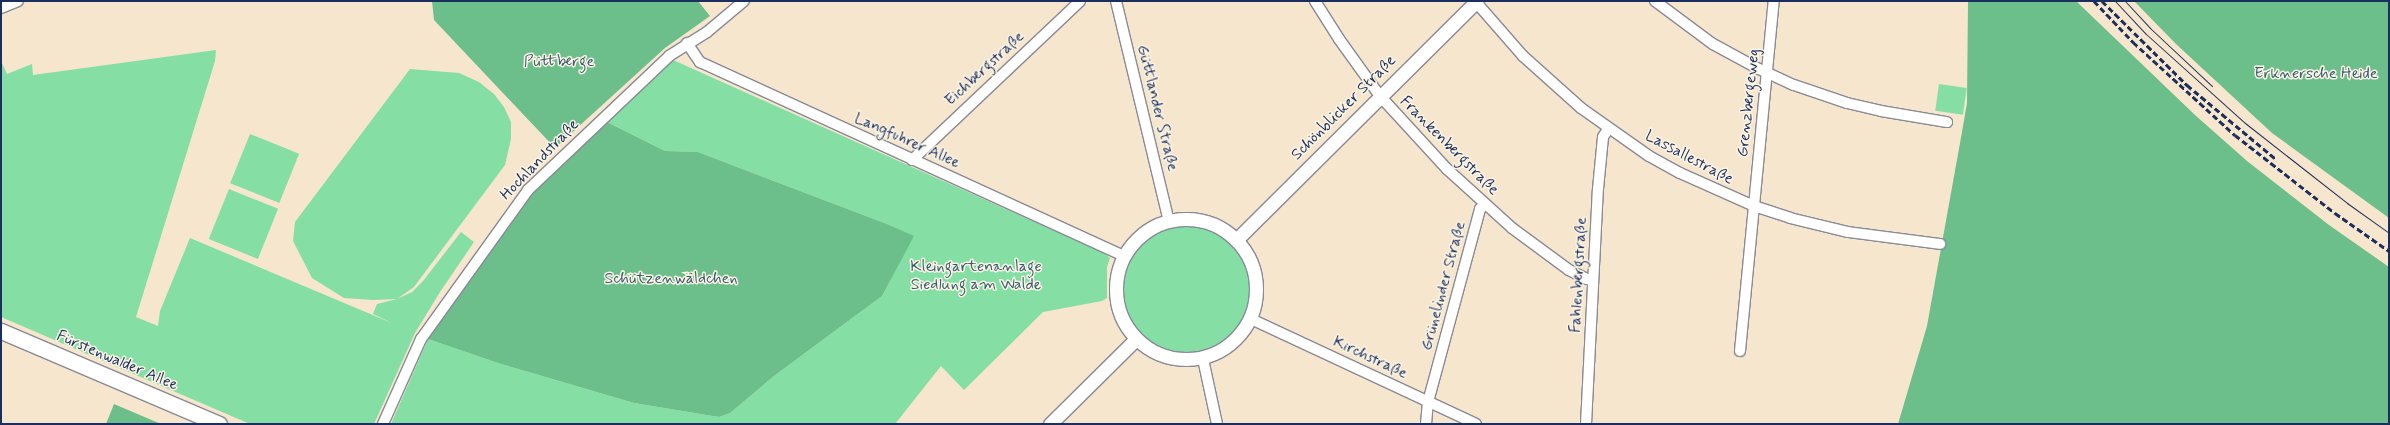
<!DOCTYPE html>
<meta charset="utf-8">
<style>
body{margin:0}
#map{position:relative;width:2390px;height:425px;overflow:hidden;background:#f6e6cd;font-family:Mynerve,sans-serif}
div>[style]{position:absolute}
.green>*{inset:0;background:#85dfa4;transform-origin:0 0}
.round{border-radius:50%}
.forest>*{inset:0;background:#6cbe8a}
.roads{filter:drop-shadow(1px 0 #888a96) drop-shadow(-1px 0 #888a96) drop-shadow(0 1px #888a96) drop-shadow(0 -1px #888a96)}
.minor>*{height:10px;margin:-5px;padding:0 5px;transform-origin:5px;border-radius:5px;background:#fff}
.tertiary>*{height:13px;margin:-6.5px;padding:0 6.5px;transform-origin:6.5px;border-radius:6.5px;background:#fff}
.tertiary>.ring{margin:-6.5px;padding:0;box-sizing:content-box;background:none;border:13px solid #fff;border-radius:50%}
.secondary>*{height:15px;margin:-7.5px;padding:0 7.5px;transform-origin:7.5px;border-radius:7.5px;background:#fff}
.tram>*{height:1px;margin:-0.5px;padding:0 0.5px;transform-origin:0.5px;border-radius:0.5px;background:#1b2f5e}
.rail>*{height:3px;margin-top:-1.5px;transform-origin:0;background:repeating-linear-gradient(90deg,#1b2f5e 0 6px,transparent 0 9px)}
span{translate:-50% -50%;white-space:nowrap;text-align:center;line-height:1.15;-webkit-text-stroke:3px #fcf5e5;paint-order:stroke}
.park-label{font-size:16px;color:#365b70}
.street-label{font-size:16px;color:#1b2f5e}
.frame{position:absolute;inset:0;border:2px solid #1b2f5e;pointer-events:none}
</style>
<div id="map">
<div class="green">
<i style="clip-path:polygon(216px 50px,215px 61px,136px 317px,158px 326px,160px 311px,190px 238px,394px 324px,373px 314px,377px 304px,397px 299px,373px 300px,344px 298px,312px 278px,293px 241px,295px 222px,410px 69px,459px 73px,479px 82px,494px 94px,504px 107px,511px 122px,511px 139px,505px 165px,414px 287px,397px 299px,412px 292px,423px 281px,461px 232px,474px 242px,440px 292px,415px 333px,374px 424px,250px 424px,1px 317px,1px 61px,7px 74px,32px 64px,33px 75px)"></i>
<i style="clip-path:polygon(671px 59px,1104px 253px,1110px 258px,1107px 267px,1107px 298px,1102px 301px,1043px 312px,964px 390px,941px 366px,895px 424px,391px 424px,428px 339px,498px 363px,634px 403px,719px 417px,730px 413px,774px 376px,882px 296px,913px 236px,887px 224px,698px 152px,665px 151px,607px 122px)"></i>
<i style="left:1939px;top:84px;width:28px;height:27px;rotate:8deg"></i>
<i style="left:250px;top:134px;width:53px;height:53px;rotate:22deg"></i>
<i style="left:229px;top:189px;width:53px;height:54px;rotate:22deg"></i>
<i class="round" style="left:1122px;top:225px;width:128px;height:128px"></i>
</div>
<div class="forest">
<i style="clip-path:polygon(432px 1px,698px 1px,710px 16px,665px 48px,555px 148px,434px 20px)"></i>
<i style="clip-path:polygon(1968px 1px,2076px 1px,2195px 115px,2247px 161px,2329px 225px,2389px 267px,2389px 424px,1898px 424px,1927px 326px,1962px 132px,1967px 103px)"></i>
<i style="clip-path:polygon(2134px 1px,2389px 1px,2389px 218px,2272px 133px,2176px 44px)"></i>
<i style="clip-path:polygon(607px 122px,665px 151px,698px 152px,887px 224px,914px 236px,882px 296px,774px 376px,730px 413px,719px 417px,634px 403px,498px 363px,428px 339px,491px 245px,528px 199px,566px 158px)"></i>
<i style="clip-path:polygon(114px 404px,121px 407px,161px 424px,106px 424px)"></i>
</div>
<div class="roads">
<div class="minor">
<i style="left:1116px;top:1px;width:227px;rotate:76.5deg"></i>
<i style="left:1315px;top:1px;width:45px;rotate:57.7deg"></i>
<i style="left:1339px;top:39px;width:70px;rotate:54.3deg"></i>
<i style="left:1380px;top:96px;width:99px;rotate:47.5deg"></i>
<i style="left:1447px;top:169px;width:88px;rotate:42.2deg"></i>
<i style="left:1512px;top:228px;width:71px;rotate:36.4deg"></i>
<i style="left:1569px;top:270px;width:20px;rotate:27deg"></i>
<i style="left:1587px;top:279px;width:6px;rotate:9deg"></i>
<i style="left:1475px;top:1px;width:73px;rotate:48.9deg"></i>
<i style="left:1523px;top:56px;width:78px;rotate:41.9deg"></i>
<i style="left:1581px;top:108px;width:83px;rotate:35.2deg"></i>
<i style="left:1649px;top:156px;width:35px;rotate:29deg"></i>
<i style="left:1680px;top:173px;width:81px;rotate:24deg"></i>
<i style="left:1754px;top:206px;width:38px;rotate:18deg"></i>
<i style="left:1790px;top:218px;width:60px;rotate:13.6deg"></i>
<i style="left:1848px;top:232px;width:93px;rotate:7.4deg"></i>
<i style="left:1655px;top:1px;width:72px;rotate:36.6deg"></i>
<i style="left:1713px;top:44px;width:52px;rotate:28.5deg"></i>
<i style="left:1759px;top:69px;width:38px;rotate:25deg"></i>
<i style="left:1794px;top:85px;width:56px;rotate:18.8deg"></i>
<i style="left:1847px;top:103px;width:35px;rotate:13deg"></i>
<i style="left:1881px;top:111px;width:67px;rotate:9.5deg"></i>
<i style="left:1px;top:8px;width:18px;rotate:-22deg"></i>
<i style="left:687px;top:43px;width:23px;rotate:56deg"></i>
<i style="left:700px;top:62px;width:465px;rotate:24.6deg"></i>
<i style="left:912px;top:160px;width:231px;rotate:-43.4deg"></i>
<i style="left:1251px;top:319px;width:248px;rotate:25deg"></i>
<i style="left:1740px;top:351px;width:352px;rotate:-84.5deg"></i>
<i style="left:1203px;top:359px;width:66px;rotate:77.8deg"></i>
<i style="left:383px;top:424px;width:93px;rotate:-65.9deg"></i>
<i style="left:421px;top:339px;width:183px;rotate:-54.3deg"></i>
<i style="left:528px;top:190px;width:195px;rotate:-43.5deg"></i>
<i style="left:669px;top:56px;width:45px;rotate:-32.3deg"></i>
<i style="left:707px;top:32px;width:48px;rotate:-40deg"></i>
<i style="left:1426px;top:424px;width:22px;rotate:-85deg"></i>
<i style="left:1428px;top:402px;width:200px;rotate:-74.9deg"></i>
<i style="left:1480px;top:209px;width:6px;rotate:-51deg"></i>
<i style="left:1586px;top:424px;width:235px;rotate:-87.1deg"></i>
<i style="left:1598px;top:189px;width:52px;rotate:-84.5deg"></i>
<i style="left:1603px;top:137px;width:9px;rotate:-58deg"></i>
</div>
<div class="tertiary">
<i class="ring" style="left:1116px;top:219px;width:127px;height:127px"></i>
<i style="left:1236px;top:240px;width:339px;rotate:-44.8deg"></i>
<i style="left:1050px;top:424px;width:121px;rotate:-44.7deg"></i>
</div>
<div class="secondary">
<i style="left:1px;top:331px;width:237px;rotate:23.1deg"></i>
</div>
</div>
<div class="tram">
<i style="left:2115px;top:1px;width:45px;rotate:46.8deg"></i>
<i style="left:2146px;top:34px;width:133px;rotate:42deg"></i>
<i style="left:2245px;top:123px;width:130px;rotate:38.1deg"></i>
<i style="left:2347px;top:203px;width:52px;rotate:35.5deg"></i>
<i style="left:2125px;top:1px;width:37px;rotate:47deg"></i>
<i style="left:2150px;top:28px;width:85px;rotate:43.1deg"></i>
</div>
<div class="rail">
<i style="left:2094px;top:1px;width:57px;rotate:46.4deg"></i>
<i style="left:2133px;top:42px;width:138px;rotate:42.4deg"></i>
<i style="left:2235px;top:135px;width:127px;rotate:38deg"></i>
<i style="left:2335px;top:213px;width:66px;rotate:35.1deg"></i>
<i style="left:2102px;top:1px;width:120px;rotate:44.7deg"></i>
<i style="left:2187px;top:85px;width:117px;rotate:39.8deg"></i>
</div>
<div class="park-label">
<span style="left:559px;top:62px">Püttberge</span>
<span style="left:2316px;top:74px">Erknersche Heide</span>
<span style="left:976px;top:276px">Kleingartenanlage<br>Siedlung am Walde</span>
<span style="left:671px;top:279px">Schützenwäldchen</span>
</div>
<div class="street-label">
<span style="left:985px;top:69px;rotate:-43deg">Eichbergstraße</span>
<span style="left:1749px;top:103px;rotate:-84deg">Grenzbergeweg</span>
<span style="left:1157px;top:108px;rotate:76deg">Güttlander Straße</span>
<span style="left:1344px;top:108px;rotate:-45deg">Schönblicker Straße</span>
<span style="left:907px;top:141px;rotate:24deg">Langfuhrer Allee</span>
<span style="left:1449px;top:146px;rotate:45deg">Frankenbergstraße</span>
<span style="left:1689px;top:158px;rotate:28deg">Lassallestraße</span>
<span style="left:540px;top:160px;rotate:-46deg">Hochlandstraße</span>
<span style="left:1579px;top:275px;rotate:-87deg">Fahlenbergstraße</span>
<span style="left:1444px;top:286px;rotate:-75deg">Grünelinder Straße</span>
<span style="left:1370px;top:358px;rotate:25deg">Kirchstraße</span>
<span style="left:117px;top:361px;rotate:23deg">Fürstenwalder Allee</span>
</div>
<div class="frame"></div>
</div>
